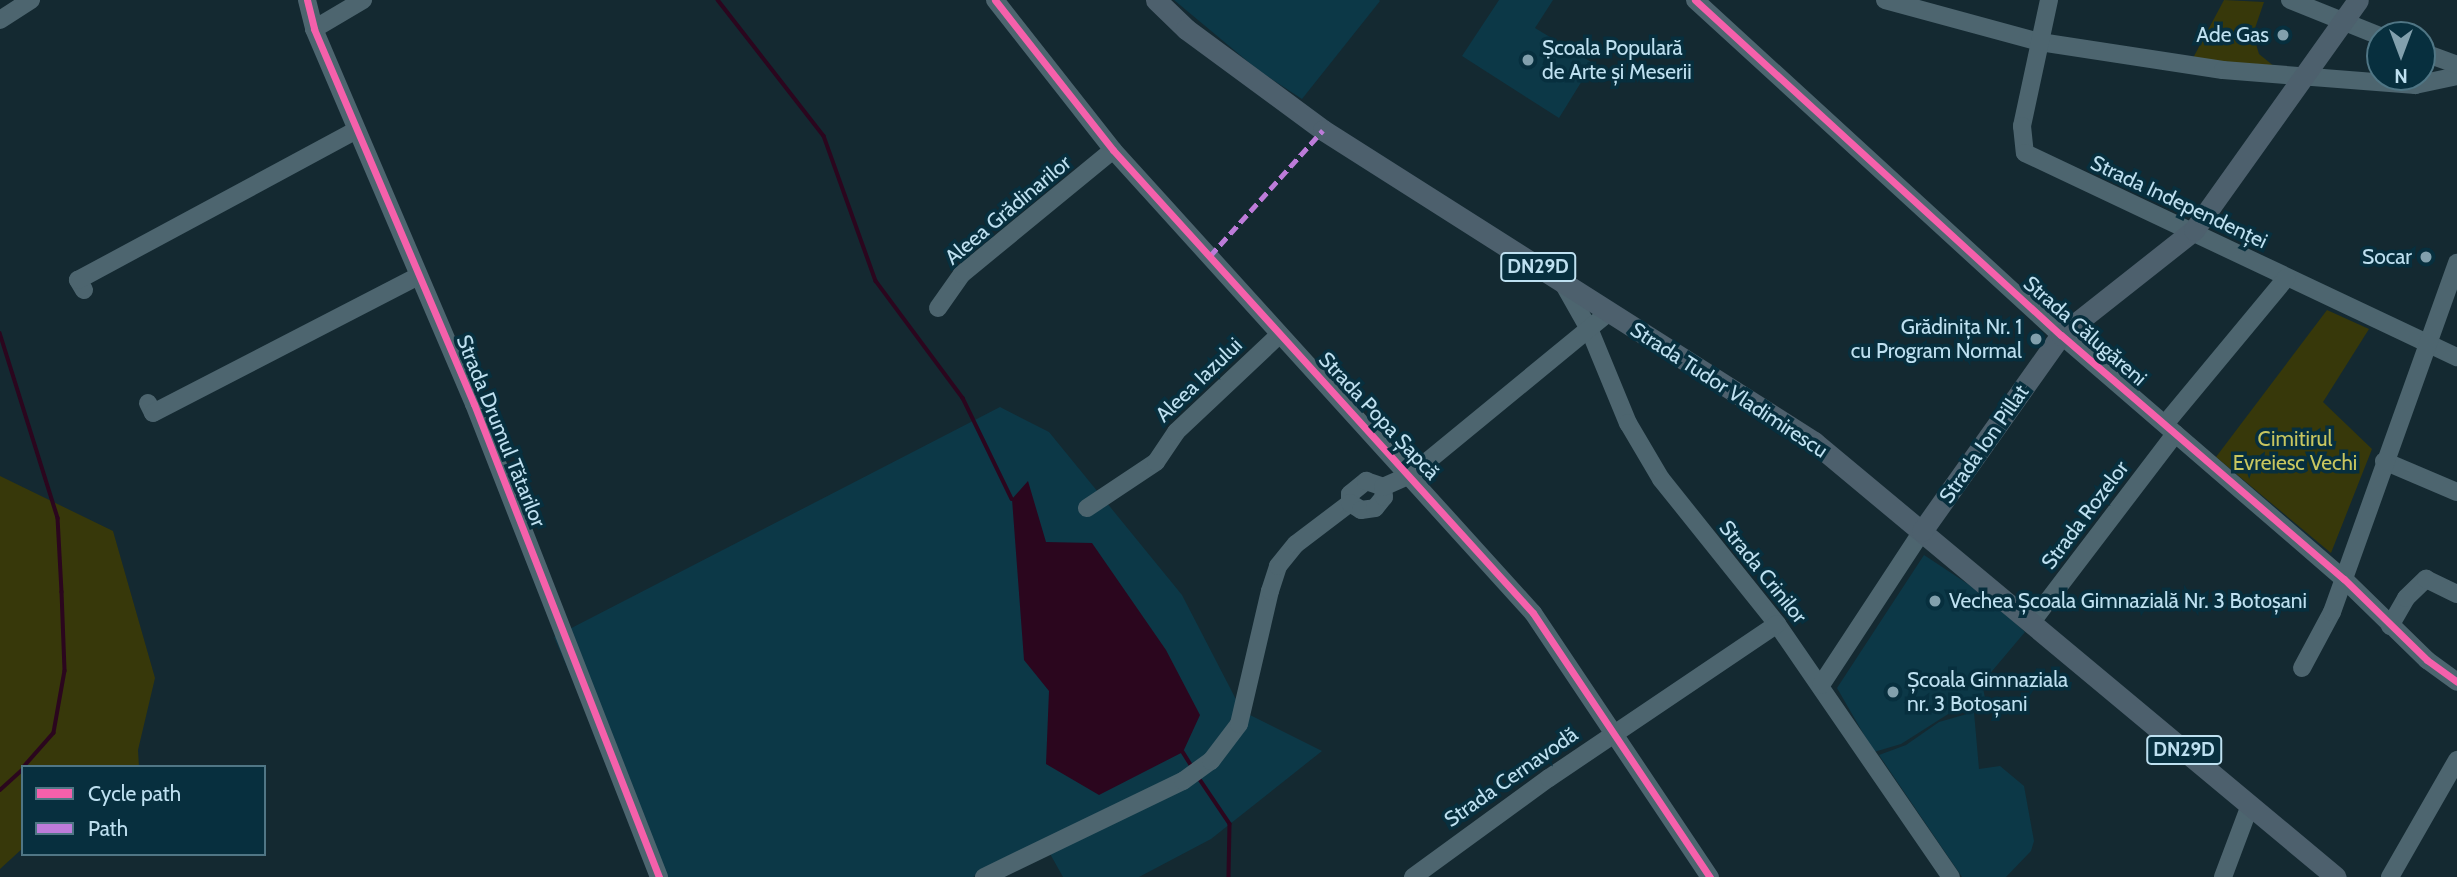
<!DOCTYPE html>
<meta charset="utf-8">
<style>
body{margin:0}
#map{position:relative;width:2457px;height:877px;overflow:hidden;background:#142931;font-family:Cabin,sans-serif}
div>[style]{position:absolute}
.built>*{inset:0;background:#0c3847}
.green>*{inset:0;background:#37380a}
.water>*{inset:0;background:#2b061e}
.stream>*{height:3.5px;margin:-1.75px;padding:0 1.75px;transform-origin:1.75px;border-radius:1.75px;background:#2b061e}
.minor>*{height:18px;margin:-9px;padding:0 9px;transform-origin:9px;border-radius:9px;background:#4d656f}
.major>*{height:21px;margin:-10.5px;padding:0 10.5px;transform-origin:10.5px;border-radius:10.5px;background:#4d606d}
.quiet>*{height:5px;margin-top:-2.5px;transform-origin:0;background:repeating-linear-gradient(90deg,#bd7bd9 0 10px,transparent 0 15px)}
.cycleway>*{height:7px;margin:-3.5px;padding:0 3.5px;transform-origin:3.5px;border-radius:3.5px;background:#f560ab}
.dots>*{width:19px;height:19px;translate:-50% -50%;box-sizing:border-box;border:4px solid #072f3e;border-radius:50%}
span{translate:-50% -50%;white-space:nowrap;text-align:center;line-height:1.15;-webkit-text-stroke:7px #072f3e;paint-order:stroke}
.shield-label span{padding:2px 5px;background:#072f3e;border:2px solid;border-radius:5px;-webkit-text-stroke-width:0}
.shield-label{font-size:19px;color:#bee0f0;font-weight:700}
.poi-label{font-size:21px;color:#bee0f0}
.right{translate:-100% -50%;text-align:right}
.left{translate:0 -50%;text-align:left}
.street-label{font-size:21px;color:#bee0f0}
.park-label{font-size:21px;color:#c8c65f}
.legend{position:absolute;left:21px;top:765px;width:245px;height:91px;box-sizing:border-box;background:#072f3e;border:2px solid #507685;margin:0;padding:9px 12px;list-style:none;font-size:21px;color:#bee0f0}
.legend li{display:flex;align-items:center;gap:14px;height:35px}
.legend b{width:35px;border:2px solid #507685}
.north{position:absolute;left:2366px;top:21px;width:70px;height:70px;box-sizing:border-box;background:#072f3e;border:2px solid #507685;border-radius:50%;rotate:180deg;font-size:19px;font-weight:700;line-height:28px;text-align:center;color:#bee0f0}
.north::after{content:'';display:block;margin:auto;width:24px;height:32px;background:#82a0ad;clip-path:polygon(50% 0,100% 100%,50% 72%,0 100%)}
</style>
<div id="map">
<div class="built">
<i style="clip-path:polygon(1174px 0,1379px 0,1380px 1px,1302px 99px,1258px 70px)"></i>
<i style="clip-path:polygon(1499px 0,1553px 0,1535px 28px,1593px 63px,1559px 118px,1462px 56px)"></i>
<i style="clip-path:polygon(1000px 407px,1049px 432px,1182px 595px,1242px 711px,1322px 751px,1211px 839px,1139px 877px,1063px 877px,1044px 843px,973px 877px,659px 877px,554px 637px)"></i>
<i style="clip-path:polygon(1924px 555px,1983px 594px,2025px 632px,1982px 683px,1986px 703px,1953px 711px,1901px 744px,1874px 752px,1837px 688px)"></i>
<i style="clip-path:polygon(1974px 712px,1979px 769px,2000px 766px,2024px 786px,2034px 841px,2031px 851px,2006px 877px,1962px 877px,1879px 755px,1906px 745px,1939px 722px)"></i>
</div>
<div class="green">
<i style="clip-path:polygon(2224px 0,2264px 2px,2253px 34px,2259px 54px,2275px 67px,2193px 58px)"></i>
<i style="clip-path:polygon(2327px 310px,2369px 329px,2323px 402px,2372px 449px,2331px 553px,2216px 457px)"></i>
<i style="clip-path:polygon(0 476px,113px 531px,155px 678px,138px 750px,139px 767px,23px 767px,23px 848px,0 869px)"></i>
</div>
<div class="water">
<i style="clip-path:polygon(1028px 481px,1046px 542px,1092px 543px,1166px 650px,1200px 715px,1183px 752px,1099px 795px,1046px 764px,1049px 691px,1024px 660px,1012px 499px)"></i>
</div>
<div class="stream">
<i style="left:718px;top:0;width:172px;rotate:52.1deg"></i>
<i style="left:824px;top:136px;width:154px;rotate:70.3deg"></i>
<i style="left:876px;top:281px;width:146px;rotate:53.4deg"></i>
<i style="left:963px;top:398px;width:112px;rotate:64.1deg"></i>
<i style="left:0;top:333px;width:194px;rotate:72.6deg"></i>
<i style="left:58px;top:518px;width:74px;rotate:86.9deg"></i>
<i style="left:62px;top:592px;width:79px;rotate:87.8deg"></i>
<i style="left:65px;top:671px;width:63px;rotate:100.1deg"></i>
<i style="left:54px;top:733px;width:45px;rotate:131.4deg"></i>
<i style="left:1183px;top:752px;width:19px;rotate:58deg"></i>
<i style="left:1199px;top:778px;width:55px;rotate:56deg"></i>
<i style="left:1230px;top:824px;width:53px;rotate:91.1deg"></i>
<i style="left:0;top:790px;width:31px;rotate:-42deg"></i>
</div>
<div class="minor">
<i style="left:307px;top:0;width:30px;rotate:76deg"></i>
<i style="left:314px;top:29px;width:408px;rotate:66.9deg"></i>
<i style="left:474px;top:404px;width:508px;rotate:68.64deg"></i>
<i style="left:995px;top:0;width:191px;rotate:51.8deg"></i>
<i style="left:1113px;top:150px;width:625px;rotate:47.79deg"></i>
<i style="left:1533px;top:613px;width:318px;rotate:56.2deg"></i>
<i style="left:1695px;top:0;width:496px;rotate:42.5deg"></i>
<i style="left:2061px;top:335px;width:374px;rotate:40.8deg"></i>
<i style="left:2344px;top:579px;width:116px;rotate:44.3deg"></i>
<i style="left:2427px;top:660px;width:37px;rotate:36deg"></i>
<i style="left:1885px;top:0;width:161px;rotate:15.2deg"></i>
<i style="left:2040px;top:42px;width:185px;rotate:8.7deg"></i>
<i style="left:2223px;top:70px;width:193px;rotate:4.5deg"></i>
<i style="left:2415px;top:85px;width:43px;rotate:-12.1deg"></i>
<i style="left:2049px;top:0;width:129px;rotate:102.1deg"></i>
<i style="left:2022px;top:126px;width:27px;rotate:84deg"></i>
<i style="left:2025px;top:153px;width:478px;rotate:25.3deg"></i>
<i style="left:2290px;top:0;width:97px;rotate:21.8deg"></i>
<i style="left:0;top:20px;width:37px;rotate:-33deg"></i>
<i style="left:314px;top:29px;width:57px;rotate:-30.6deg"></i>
<i style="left:2422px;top:52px;width:37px;rotate:20deg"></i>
<i style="left:1563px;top:283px;width:55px;rotate:60.6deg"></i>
<i style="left:1590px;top:331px;width:100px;rotate:67.6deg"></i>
<i style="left:1628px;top:423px;width:65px;rotate:59.5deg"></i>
<i style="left:1661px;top:479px;width:186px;rotate:51.3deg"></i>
<i style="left:1777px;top:624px;width:307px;rotate:55.5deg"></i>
<i style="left:84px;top:290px;width:12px;rotate:-121deg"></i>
<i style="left:78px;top:280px;width:316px;rotate:-28.3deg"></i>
<i style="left:938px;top:308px;width:42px;rotate:-54.8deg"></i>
<i style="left:962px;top:274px;width:195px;rotate:-39.4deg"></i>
<i style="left:148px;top:403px;width:11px;rotate:63deg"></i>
<i style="left:153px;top:413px;width:297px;rotate:-27.3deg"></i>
<i style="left:2165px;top:424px;width:190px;rotate:-50.3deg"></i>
<i style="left:2384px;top:461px;width:79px;rotate:23deg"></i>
<i style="left:1350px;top:503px;width:9px;rotate:-90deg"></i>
<i style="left:1350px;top:494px;width:21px;rotate:-39deg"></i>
<i style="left:1366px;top:481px;width:18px;rotate:19deg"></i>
<i style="left:1087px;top:508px;width:83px;rotate:-33.7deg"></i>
<i style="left:1156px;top:462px;width:36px;rotate:-56deg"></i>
<i style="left:1176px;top:432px;width:141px;rotate:-43.3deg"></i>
<i style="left:2031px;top:623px;width:238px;rotate:-52.7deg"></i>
<i style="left:2390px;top:626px;width:32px;rotate:-60deg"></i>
<i style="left:2406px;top:598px;width:28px;rotate:-44deg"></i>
<i style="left:2426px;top:579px;width:34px;rotate:26deg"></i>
<i style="left:2302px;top:668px;width:64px;rotate:-61.8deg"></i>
<i style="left:2332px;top:612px;width:371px;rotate:-70.3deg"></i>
<i style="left:1821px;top:685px;width:184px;rotate:-56.7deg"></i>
<i style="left:984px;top:877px;width:221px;rotate:-25.8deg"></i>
<i style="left:1183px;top:781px;width:34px;rotate:-36deg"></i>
<i style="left:1211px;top:761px;width:46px;rotate:-52.9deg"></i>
<i style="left:1239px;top:724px;width:137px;rotate:-76.9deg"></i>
<i style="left:1270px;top:591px;width:26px;rotate:-72deg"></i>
<i style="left:1278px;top:566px;width:28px;rotate:-51deg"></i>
<i style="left:1296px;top:544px;width:68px;rotate:-37.2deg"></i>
<i style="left:1350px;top:503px;width:13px;rotate:32deg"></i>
<i style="left:1361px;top:510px;width:14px;rotate:-8deg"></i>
<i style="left:1375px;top:508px;width:14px;rotate:-51deg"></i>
<i style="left:1384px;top:497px;width:10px;rotate:-96deg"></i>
<i style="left:1383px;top:487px;width:32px;rotate:-24deg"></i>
<i style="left:1412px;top:474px;width:255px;rotate:-39.4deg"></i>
<i style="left:1413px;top:877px;width:168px;rotate:-36.1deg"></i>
<i style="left:1549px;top:778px;width:275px;rotate:-34deg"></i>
<i style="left:2223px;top:877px;width:77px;rotate:-69.4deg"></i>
<i style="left:2390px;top:877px;width:135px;rotate:-60.2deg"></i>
</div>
<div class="major">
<i style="left:1156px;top:0;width:42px;rotate:44deg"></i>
<i style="left:1186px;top:29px;width:170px;rotate:36.4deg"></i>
<i style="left:1323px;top:130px;width:582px;rotate:32.43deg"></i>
<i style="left:1814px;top:442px;width:679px;rotate:39.81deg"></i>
<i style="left:1922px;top:531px;width:240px;rotate:-54.7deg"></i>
<i style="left:2061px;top:335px;width:169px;rotate:-38.3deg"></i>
<i style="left:2194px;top:230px;width:282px;rotate:-54.5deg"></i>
</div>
<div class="quiet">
<i style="left:1210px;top:256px;width:169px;rotate:-48.1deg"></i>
</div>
<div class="cycleway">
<i style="left:307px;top:0;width:30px;rotate:76deg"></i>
<i style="left:314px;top:29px;width:408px;rotate:66.9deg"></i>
<i style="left:474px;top:404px;width:508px;rotate:68.64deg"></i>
<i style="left:995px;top:0;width:191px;rotate:51.8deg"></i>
<i style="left:1113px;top:150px;width:625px;rotate:47.79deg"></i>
<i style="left:1533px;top:613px;width:318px;rotate:56.2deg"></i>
<i style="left:1695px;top:0;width:496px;rotate:42.5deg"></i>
<i style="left:2061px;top:335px;width:374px;rotate:40.8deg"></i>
<i style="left:2344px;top:579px;width:116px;rotate:44.3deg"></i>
<i style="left:2427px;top:660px;width:37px;rotate:36deg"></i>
</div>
<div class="dots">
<i style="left:2283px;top:35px;background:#82a0ad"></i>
<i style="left:1528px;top:60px;background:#82a0ad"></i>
<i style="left:2426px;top:257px;background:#82a0ad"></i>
<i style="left:2036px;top:339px;background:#82a0ad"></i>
<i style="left:1935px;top:601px;background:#82a0ad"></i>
<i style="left:1893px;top:692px;background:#82a0ad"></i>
</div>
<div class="shield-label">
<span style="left:1538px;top:267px">DN29D</span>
<span style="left:2184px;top:750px">DN29D</span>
</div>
<div class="poi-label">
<span class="right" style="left:2269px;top:35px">Ade Gas</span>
<span class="left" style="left:1542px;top:60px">Școala Populară<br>de Arte și Meserii</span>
<span class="right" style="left:2412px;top:257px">Socar</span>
<span class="right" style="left:2022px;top:339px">Grădinița Nr. 1<br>cu Program Normal</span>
<span class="left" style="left:1949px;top:601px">Vechea Școala Gimnazială Nr. 3 Botoșani</span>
<span class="left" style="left:1907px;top:692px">Școala Gimnaziala<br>nr. 3 Botoșani</span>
</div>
<div class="street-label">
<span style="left:2179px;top:202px;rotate:25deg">Strada Independenței</span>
<span style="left:1008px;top:210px;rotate:-40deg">Aleea Grădinarilor</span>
<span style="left:2085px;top:331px;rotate:41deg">Strada Călugăreni</span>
<span style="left:1199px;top:380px;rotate:-44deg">Aleea Iazului</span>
<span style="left:1729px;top:390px;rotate:33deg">Strada Tudor Vladimirescu</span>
<span style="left:1379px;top:416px;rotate:47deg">Strada Popa Șapcă</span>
<span style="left:501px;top:431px;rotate:68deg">Strada Drumul Tătarilor</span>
<span style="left:1984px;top:444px;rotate:-55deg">Strada Ion Pillat</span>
<span style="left:2085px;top:515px;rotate:-53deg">Strada Rozelor</span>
<span style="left:1763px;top:572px;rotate:51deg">Strada Crinilor</span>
<span style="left:1511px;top:777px;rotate:-35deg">Strada Cernavodă</span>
</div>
<div class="park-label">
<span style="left:2295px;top:451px">Cimitirul<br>Evreiesc Vechi</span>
</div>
<ul class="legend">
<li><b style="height:9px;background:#f560ab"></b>Cycle path</li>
<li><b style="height:9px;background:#bd7bd9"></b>Path</li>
</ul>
<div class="north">N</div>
</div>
